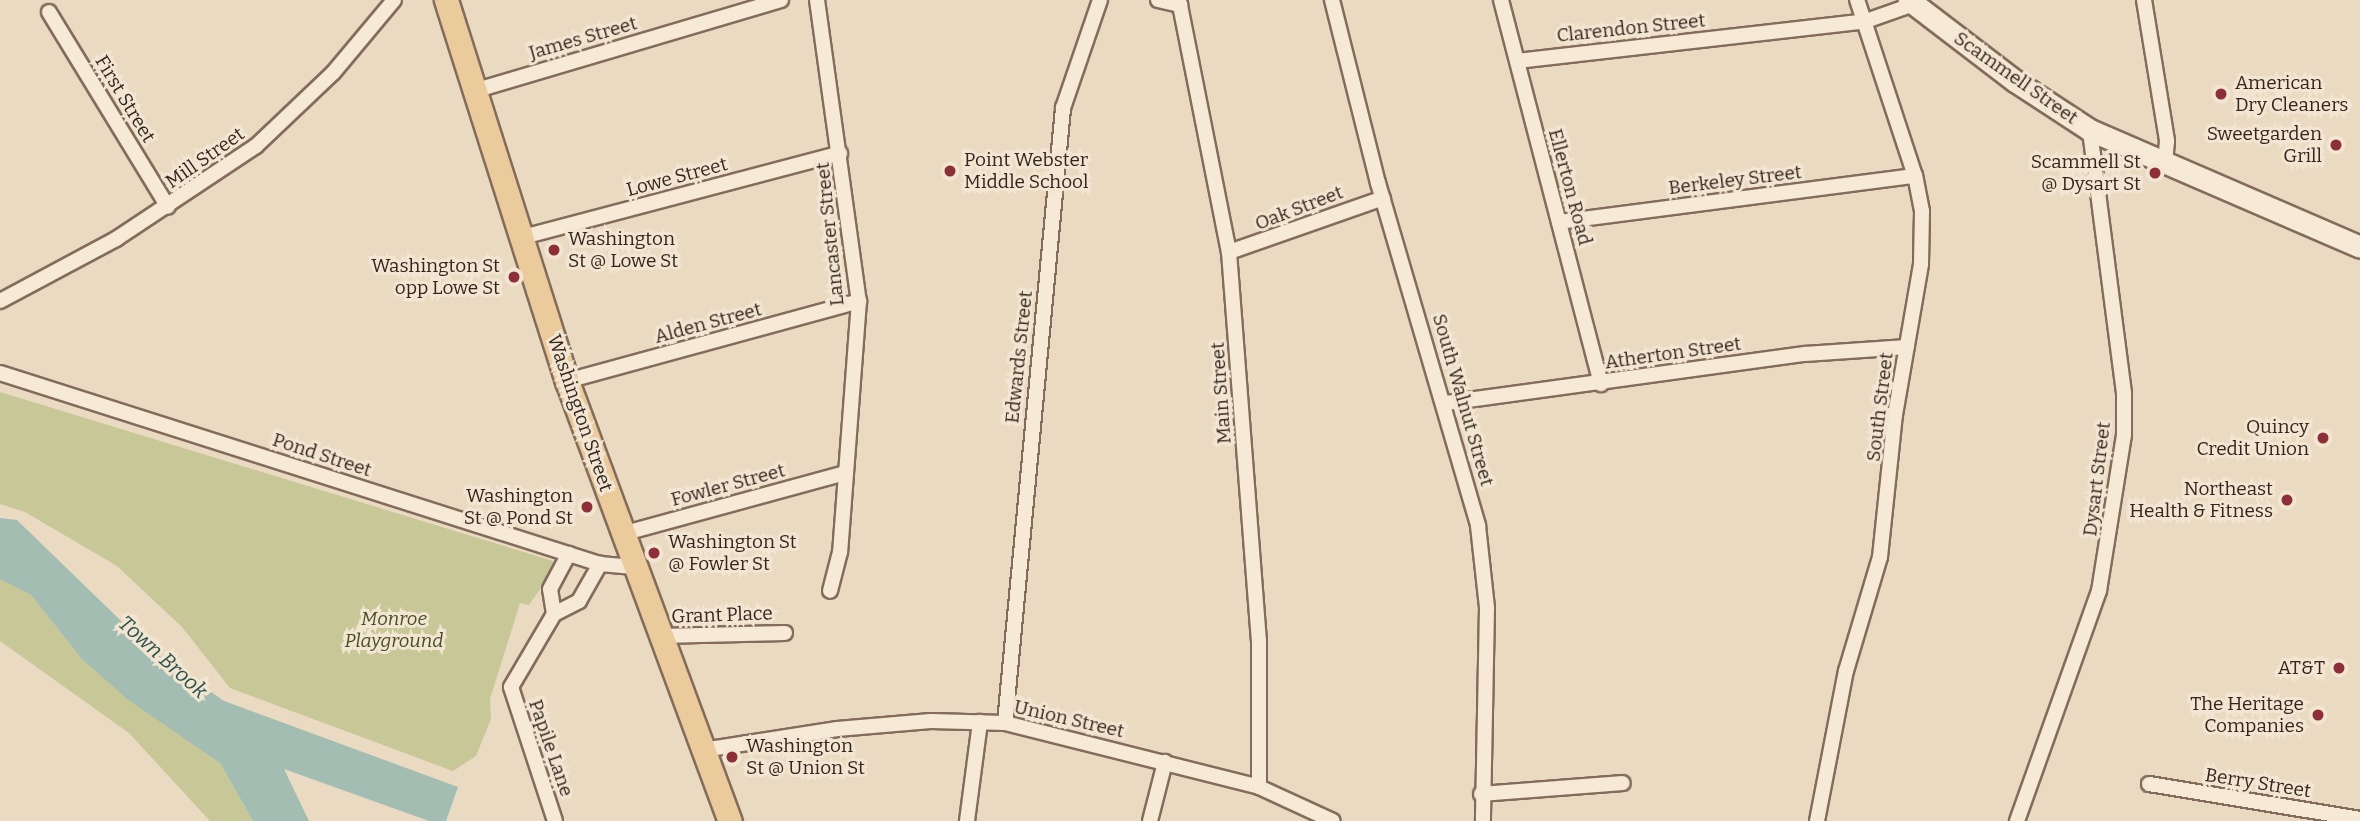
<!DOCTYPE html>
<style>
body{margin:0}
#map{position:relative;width:2360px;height:821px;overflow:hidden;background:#eadac2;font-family:Bitter,serif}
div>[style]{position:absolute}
.green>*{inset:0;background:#c7c797}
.water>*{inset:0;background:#a4bdb3}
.roads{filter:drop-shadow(2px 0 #836c5b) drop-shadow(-2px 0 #836c5b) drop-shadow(0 2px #836c5b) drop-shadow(0 -2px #836c5b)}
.street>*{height:14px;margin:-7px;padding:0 7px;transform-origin:7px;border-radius:7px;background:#f6e9d5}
.secondary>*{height:21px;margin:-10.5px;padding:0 10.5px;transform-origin:10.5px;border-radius:10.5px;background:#f6e9d5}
.primary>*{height:23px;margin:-11.5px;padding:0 11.5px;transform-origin:11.5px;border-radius:11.5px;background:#ebcb9c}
.dots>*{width:19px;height:19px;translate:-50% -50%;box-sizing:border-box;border:4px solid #f2e5d1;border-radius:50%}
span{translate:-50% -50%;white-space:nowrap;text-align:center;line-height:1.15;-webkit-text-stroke:6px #f2e5d1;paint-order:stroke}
.street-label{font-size:19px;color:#34261e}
.poi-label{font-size:19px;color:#34261e}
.left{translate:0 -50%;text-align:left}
.right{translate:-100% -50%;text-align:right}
.park-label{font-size:19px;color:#484f26;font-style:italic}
.water-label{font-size:21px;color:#2e524c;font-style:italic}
</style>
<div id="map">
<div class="green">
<i style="clip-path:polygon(0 392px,553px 561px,552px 572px,529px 605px,520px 603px,490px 699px,491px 719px,476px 756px,453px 771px,230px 688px,182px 627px,117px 566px,25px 512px,0 504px)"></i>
<i style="clip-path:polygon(0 579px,31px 595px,81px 658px,220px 763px,253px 821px,210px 821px,129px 733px,0 641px)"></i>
</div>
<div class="water">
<i style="clip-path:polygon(0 518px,17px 520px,150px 649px,224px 701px,458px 787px,446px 821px,429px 821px,284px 769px,309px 821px,253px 821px,220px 763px,127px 699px,81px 658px,31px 595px,0 579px)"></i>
</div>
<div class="roads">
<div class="street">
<i style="left:817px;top:0;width:304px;rotate:82.1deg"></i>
<i style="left:859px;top:301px;width:252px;rotate:94.3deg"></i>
<i style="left:840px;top:552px;width:40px;rotate:104.4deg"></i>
<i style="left:1158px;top:0;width:23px;rotate:13deg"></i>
<i style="left:1179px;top:0;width:257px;rotate:78.8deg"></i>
<i style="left:1229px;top:252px;width:389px;rotate:85.6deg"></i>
<i style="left:1259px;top:640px;width:147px;rotate:90deg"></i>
<i style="left:1332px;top:0;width:189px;rotate:75.9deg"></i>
<i style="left:1378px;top:183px;width:357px;rotate:73.7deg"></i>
<i style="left:1478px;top:526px;width:82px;rotate:83.7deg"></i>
<i style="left:1487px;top:608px;width:213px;rotate:91.1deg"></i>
<i style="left:1501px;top:0;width:397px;rotate:75.4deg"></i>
<i style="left:2144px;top:0;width:143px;rotate:80.7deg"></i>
<i style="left:2167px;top:141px;width:22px;rotate:95deg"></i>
<i style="left:49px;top:12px;width:228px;rotate:58.6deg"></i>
<i style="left:1517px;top:61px;width:351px;rotate:-6.5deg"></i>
<i style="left:1866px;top:21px;width:51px;rotate:-19.5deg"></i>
<i style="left:477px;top:90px;width:317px;rotate:-16.5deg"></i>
<i style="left:1559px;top:222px;width:359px;rotate:-7.4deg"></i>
<i style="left:523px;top:237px;width:328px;rotate:-14.8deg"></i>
<i style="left:1229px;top:252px;width:163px;rotate:-19.3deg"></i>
<i style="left:0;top:301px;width:132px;rotate:-28.1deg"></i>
<i style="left:116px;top:239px;width:168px;rotate:-33.6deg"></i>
<i style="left:256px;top:146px;width:106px;rotate:-43.5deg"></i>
<i style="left:333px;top:73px;width:95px;rotate:-50.1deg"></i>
<i style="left:0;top:373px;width:630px;rotate:17.66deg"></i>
<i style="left:600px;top:564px;width:34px;rotate:5deg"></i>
<i style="left:567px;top:381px;width:303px;rotate:-15.3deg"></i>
<i style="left:1446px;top:403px;width:362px;rotate:-7.8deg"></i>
<i style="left:1805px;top:354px;width:102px;rotate:-3.9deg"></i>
<i style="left:622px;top:534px;width:231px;rotate:-15.3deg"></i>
<i style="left:554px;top:614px;width:25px;rotate:-99deg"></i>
<i style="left:550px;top:589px;width:40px;rotate:-62deg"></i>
<i style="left:659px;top:636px;width:126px;rotate:-1.4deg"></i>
<i style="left:1005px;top:723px;width:618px;rotate:-84.61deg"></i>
<i style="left:1063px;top:108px;width:114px;rotate:-71.1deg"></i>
<i style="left:703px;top:750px;width:136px;rotate:-8.9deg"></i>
<i style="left:837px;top:729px;width:94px;rotate:-4.9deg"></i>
<i style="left:931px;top:721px;width:74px;rotate:1.5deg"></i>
<i style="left:1005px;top:723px;width:262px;rotate:14.1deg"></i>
<i style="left:1259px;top:787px;width:81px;rotate:24.7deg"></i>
<i style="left:2149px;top:784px;width:214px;rotate:9.4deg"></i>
<i style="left:1481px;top:794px;width:142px;rotate:-4.4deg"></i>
<i style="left:555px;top:821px;width:141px;rotate:-108.2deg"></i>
<i style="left:511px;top:687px;width:85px;rotate:-59.5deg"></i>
<i style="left:554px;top:614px;width:28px;rotate:-27deg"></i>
<i style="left:579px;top:601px;width:43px;rotate:-60.4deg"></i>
<i style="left:967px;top:821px;width:100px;rotate:-82.5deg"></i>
<i style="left:1150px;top:821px;width:61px;rotate:-75.7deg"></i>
<i style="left:1817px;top:821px;width:153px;rotate:-79.1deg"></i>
<i style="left:1846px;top:671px;width:119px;rotate:-73.4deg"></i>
<i style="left:1880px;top:557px;width:143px;rotate:-84deg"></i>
<i style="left:1895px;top:415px;width:153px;rotate:-80.2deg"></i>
<i style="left:1921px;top:264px;width:53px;rotate:-88.9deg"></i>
<i style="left:1922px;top:211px;width:36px;rotate:-101deg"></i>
<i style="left:1915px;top:176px;width:185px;rotate:-108.2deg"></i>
<i style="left:2017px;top:821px;width:244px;rotate:-70.4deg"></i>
<i style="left:2099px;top:591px;width:158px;rotate:-80.9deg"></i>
<i style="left:2124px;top:435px;width:42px;rotate:-90deg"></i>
<i style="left:2124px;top:393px;width:265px;rotate:-97.4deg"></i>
</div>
<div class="secondary">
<i style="left:1909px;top:0;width:133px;rotate:37.4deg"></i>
<i style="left:2015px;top:81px;width:90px;rotate:33.2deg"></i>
<i style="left:2090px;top:130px;width:294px;rotate:23.4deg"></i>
</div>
<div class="primary">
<i style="left:446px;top:0;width:400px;rotate:72.4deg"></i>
<i style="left:567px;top:381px;width:469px;rotate:69.7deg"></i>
</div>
</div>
<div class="dots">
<i style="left:2221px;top:94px;background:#8d2f39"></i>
<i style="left:2336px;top:145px;background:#8d2f39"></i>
<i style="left:950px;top:171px;background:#8d2f39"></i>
<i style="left:2155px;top:173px;background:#8d2f39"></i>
<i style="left:554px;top:250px;background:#8d2f39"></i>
<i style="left:514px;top:277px;background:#8d2f39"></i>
<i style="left:2323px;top:438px;background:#8d2f39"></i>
<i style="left:2287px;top:500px;background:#8d2f39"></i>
<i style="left:587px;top:507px;background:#8d2f39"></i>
<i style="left:654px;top:553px;background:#8d2f39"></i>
<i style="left:2339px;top:668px;background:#8d2f39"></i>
<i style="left:2318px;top:715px;background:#8d2f39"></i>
<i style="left:732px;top:757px;background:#8d2f39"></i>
</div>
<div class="street-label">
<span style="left:1631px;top:28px;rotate:-6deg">Clarendon Street</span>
<span style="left:583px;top:38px;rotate:-16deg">James Street</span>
<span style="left:2016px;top:78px;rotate:35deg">Scammell Street</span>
<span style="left:125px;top:99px;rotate:59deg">First Street</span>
<span style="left:205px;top:158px;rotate:-35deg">Mill Street</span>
<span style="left:677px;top:177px;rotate:-15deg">Lowe Street</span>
<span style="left:1735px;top:180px;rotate:-7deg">Berkeley Street</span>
<span style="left:1570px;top:187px;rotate:75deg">Ellerton Road</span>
<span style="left:1299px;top:208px;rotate:-21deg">Oak Street</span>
<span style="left:830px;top:234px;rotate:-96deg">Lancaster Street</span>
<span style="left:708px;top:323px;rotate:-15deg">Alden Street</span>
<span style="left:1673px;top:353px;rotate:-8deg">Atherton Street</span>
<span style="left:1019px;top:357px;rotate:-84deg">Edwards Street</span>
<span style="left:1221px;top:393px;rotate:-94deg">Main Street</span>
<span style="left:1463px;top:400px;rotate:74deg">South Walnut Street</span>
<span style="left:1880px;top:407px;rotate:-83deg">South Street</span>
<span style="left:580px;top:413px;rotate:71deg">Washington Street</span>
<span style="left:322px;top:455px;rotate:18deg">Pond Street</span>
<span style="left:2097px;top:479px;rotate:-83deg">Dysart Street</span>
<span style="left:728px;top:485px;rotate:-15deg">Fowler Street</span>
<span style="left:722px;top:615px;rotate:-2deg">Grant Place</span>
<span style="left:1069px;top:719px;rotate:13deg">Union Street</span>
<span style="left:551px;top:748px;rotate:71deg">Papile Lane</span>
<span style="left:2258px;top:783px;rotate:9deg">Berry Street</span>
</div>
<div class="poi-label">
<span class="left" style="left:2235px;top:94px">American<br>Dry Cleaners</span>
<span class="right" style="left:2322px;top:145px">Sweetgarden<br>Grill</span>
<span class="left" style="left:964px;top:171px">Point Webster<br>Middle School</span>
<span class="right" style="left:2141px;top:173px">Scammell St<br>@ Dysart St</span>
<span class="left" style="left:568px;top:250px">Washington<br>St @ Lowe St</span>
<span class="right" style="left:500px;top:277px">Washington St<br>opp Lowe St</span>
<span class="right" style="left:2309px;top:438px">Quincy<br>Credit Union</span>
<span class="right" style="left:2273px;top:500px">Northeast<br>Health &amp; Fitness</span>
<span class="right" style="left:573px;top:507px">Washington<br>St @ Pond St</span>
<span class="left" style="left:668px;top:553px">Washington St<br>@ Fowler St</span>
<span class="right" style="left:2325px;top:668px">AT&amp;T</span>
<span class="right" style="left:2304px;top:715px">The Heritage<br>Companies</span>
<span class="left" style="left:746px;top:757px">Washington<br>St @ Union St</span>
</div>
<div class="park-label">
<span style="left:394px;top:630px">Monroe<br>Playground</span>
</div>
<div class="water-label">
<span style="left:163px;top:657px;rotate:42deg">Town Brook</span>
</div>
</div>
